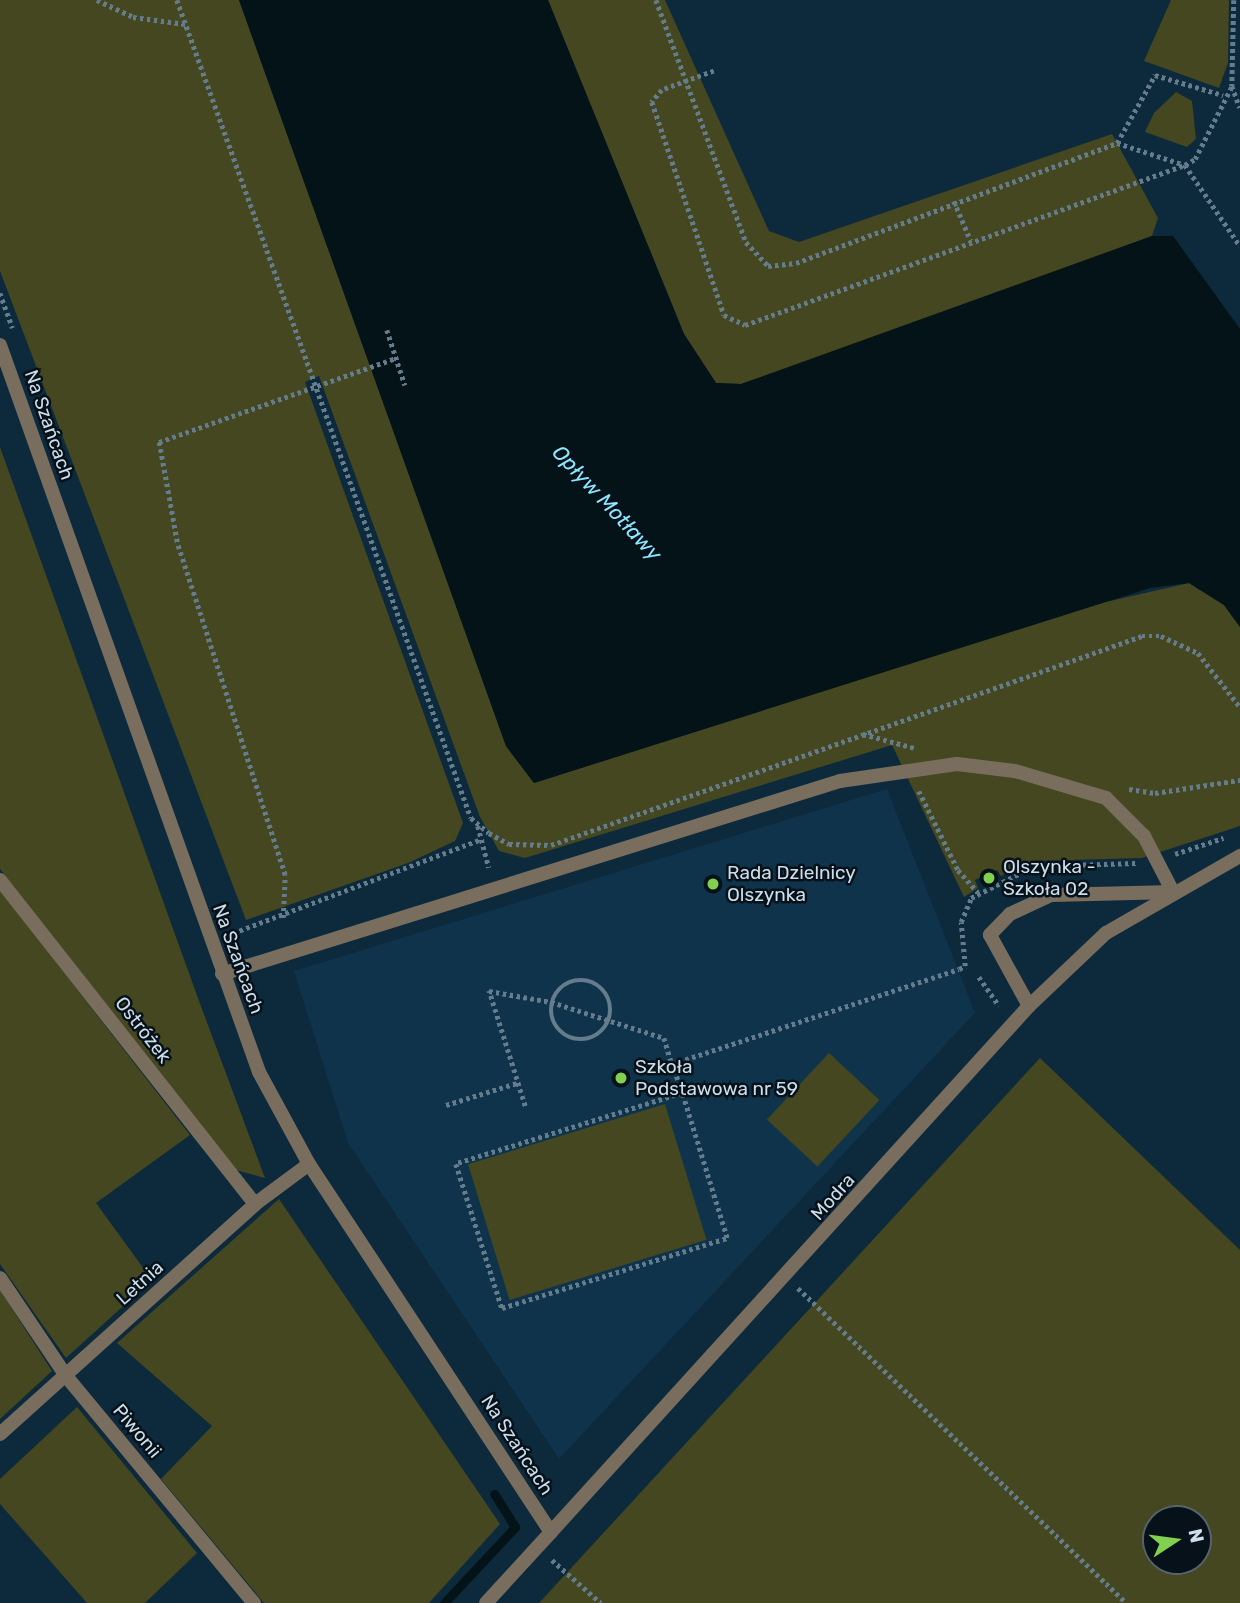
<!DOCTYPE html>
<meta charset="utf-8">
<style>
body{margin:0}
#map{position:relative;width:1240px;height:1603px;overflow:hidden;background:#0d293c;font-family:Rubik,sans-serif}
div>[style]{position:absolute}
.built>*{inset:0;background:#0e334b}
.green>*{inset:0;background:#44471f;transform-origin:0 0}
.water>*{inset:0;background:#031317}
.stream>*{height:9px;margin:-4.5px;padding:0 4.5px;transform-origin:4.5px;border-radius:4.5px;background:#031317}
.path>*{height:4.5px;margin-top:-2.25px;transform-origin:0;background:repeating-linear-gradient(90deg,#657c8c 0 3.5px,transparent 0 7px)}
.path>.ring{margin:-2.25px;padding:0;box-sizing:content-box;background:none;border:4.5px solid #657c8c;border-radius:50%}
.service>*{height:14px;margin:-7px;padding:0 7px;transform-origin:7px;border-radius:7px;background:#796e5d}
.minor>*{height:14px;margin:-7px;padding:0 7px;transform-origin:7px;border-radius:7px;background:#796e5d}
.tertiary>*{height:14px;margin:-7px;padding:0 7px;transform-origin:7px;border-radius:7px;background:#796e5d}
.dots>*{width:19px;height:19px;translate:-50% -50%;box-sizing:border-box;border:4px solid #061119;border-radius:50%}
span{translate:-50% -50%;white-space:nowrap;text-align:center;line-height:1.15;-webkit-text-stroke:5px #061119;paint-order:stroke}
.street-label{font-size:19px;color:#cdddea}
.poi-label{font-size:19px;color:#cdddea}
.left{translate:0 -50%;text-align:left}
.water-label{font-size:21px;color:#8be8fe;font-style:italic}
.north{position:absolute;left:1142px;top:1505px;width:70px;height:70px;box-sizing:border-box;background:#061119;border:2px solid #56636d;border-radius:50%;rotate:77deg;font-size:19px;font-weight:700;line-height:28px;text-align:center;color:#cdddea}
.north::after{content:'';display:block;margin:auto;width:24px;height:32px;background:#82d050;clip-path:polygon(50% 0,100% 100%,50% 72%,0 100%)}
</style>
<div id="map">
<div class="built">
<i style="clip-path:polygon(887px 789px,975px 1013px,559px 1459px,348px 1143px,294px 971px)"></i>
</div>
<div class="green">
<i style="clip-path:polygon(0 0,239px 0,506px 746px,534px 783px,1088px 606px,1189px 583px,1224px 605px,1240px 627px,1240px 826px,1142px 858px,1035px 861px,1001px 876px,997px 870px,975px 880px,978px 888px,964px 897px,892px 745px,525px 858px,499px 851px,480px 817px,319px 376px,305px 382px,463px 823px,455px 841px,408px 863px,246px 920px,0 271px)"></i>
<i style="clip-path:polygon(548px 0,665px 0,769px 231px,799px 242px,1112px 134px,1158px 218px,1152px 236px,820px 358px,741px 384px,716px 383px,684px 334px)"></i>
<i style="clip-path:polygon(1171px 0,1229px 0,1228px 63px,1219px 88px,1144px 61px)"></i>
<i style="clip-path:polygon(1176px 92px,1192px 101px,1196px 139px,1187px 147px,1145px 132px,1154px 113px)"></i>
<i style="clip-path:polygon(0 447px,199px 1001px,265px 1178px,236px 1170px,0 869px)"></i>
<i style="clip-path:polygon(0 890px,190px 1135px,96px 1203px,152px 1280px,66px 1358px,0 1264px)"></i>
<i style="left:829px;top:1053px;width:69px;height:91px;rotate:43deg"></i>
<i style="clip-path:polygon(evenodd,1040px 1058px,1240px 1250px,1240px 1603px,539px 1603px,1040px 1058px,1198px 1519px,1198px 1561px,1156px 1561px,1156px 1519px,1198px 1519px)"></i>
<i style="left:665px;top:1104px;width:142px;height:206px;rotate:73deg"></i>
<i style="clip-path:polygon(279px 1199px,500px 1524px,429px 1603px,264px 1603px,161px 1479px,212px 1426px,117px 1343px)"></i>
<i style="clip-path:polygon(0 1290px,52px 1371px,0 1419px)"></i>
<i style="clip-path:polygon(77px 1407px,197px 1553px,145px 1603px,87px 1603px,0 1504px,0 1479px)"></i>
</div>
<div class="water">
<i style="clip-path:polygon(239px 0,548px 0,684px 334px,716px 383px,741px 384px,1152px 236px,1173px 236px,1240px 329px,1240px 627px,1224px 605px,1189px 583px,1150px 588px,534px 783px,506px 746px)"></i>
</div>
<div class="stream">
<i style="left:444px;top:1603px;width:104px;rotate:-46.9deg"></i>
<i style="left:515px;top:1527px;width:39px;rotate:-122deg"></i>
</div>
<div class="path">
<i style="left:97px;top:0;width:40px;rotate:25deg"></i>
<i style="left:133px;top:17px;width:53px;rotate:7.5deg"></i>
<i style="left:177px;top:0;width:869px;rotate:70.23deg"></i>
<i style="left:471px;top:818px;width:23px;rotate:40deg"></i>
<i style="left:489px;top:833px;width:23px;rotate:29deg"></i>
<i style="left:509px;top:844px;width:42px;rotate:1.4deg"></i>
<i style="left:551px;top:845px;width:627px;rotate:-19.48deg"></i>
<i style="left:1142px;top:636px;width:19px"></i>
<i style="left:1161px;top:636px;width:41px;rotate:24.7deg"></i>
<i style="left:1198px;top:653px;width:68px;rotate:52.1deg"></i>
<i style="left:656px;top:0;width:258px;rotate:69.6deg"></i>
<i style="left:746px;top:242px;width:33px;rotate:47deg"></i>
<i style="left:768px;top:266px;width:28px;rotate:-6deg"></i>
<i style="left:796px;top:263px;width:343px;rotate:-20.5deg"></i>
<i style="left:1117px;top:143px;width:71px;rotate:17.9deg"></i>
<i style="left:1185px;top:165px;width:98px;rotate:55.8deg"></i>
<i style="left:1234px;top:0;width:86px;rotate:91.3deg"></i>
<i style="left:1232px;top:86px;width:23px;rotate:70deg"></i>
<i style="left:714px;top:71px;width:55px;rotate:159.9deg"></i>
<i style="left:662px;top:90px;width:16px;rotate:130deg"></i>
<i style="left:652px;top:102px;width:225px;rotate:71.3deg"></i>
<i style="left:724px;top:315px;width:23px;rotate:25deg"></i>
<i style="left:745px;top:325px;width:468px;rotate:-20deg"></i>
<i style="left:1185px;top:165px;width:12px;rotate:-31deg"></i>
<i style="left:1195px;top:159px;width:82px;rotate:-63.1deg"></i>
<i style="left:1117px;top:143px;width:78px;rotate:-60.8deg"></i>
<i style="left:1155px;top:75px;width:71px;rotate:16.4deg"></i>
<i style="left:954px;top:201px;width:43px;rotate:67deg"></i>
<i style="left:0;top:293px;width:37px;rotate:70deg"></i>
<i style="left:387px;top:330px;width:58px;rotate:71.9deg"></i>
<i style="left:863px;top:734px;width:54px;rotate:15.1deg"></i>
<i style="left:1129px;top:789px;width:26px;rotate:9deg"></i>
<i style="left:1155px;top:793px;width:86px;rotate:-8.7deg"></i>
<i style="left:919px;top:791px;width:88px;rotate:63.7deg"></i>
<i style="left:958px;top:870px;width:30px;rotate:48deg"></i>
<i style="left:478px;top:826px;width:43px;rotate:75.3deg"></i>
<i style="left:1175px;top:854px;width:51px;rotate:-18.4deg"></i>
<i style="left:283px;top:918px;width:43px;rotate:-87.3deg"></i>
<i style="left:285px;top:875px;width:350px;rotate:-108deg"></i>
<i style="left:177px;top:542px;width:102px;rotate:-100.2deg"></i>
<i style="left:159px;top:442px;width:251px;rotate:-19.5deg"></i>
<i style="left:233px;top:933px;width:263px;rotate:-20.7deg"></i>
<i style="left:979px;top:977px;width:35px;rotate:55deg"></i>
<i class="ring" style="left:551px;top:980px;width:55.5px;height:55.5px"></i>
<i style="left:682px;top:1093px;width:237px;rotate:162.6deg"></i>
<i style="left:456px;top:1164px;width:151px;rotate:72.3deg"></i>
<i style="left:502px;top:1308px;width:236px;rotate:-17.3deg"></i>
<i style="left:727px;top:1238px;width:152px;rotate:-107.2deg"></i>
<i style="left:682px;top:1093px;width:31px;rotate:-109deg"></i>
<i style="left:672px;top:1064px;width:302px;rotate:-18.3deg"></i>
<i style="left:959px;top:969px;width:7px;rotate:-27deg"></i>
<i style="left:965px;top:966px;width:44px;rotate:-95.2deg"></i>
<i style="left:961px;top:922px;width:26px;rotate:-67deg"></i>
<i style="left:971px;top:898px;width:71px;rotate:-26.9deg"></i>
<i style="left:1034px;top:866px;width:102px;rotate:-1.7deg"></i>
<i style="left:446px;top:1105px;width:74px;rotate:-17.2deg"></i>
<i style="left:525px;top:1106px;width:121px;rotate:-107.4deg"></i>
<i style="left:489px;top:991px;width:63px;rotate:10.1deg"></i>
<i style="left:551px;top:1002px;width:119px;rotate:17.7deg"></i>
<i style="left:664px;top:1038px;width:27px;rotate:73deg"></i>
<i style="left:798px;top:1288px;width:455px;rotate:43.8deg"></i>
<i style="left:552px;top:1560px;width:65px;rotate:41.3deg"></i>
</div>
<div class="service">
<i style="left:0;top:880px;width:412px;rotate:51.8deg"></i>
<i style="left:222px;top:974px;width:647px;rotate:-17.34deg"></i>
<i style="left:840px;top:781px;width:118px;rotate:-8.3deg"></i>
<i style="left:957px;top:764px;width:58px;rotate:6.9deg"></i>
<i style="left:1015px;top:771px;width:95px;rotate:16.5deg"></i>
<i style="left:1106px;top:798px;width:54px;rotate:45deg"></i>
<i style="left:1144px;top:836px;width:63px;rotate:62.6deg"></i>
<i style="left:1173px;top:892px;width:122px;rotate:178.6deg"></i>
<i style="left:1051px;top:895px;width:45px;rotate:155.1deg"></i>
<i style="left:1010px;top:914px;width:29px;rotate:134deg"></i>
<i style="left:990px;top:935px;width:81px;rotate:61.2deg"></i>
<i style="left:0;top:1278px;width:118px;rotate:56deg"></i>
</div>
<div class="minor">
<i style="left:66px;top:1376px;width:295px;rotate:50.4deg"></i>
<i style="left:0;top:1434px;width:343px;rotate:-42deg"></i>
<i style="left:255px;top:1204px;width:67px;rotate:-36.5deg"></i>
<i style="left:486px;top:1603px;width:96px;rotate:-47.5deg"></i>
</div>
<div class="tertiary">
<i style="left:0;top:345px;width:772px;rotate:70.39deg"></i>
<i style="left:259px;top:1072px;width:105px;rotate:61.5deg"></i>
<i style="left:309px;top:1164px;width:440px;rotate:56.7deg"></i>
<i style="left:551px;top:1532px;width:711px;rotate:-47.74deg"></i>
<i style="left:1029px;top:1006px;width:106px;rotate:-43.5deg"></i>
<i style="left:1106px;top:933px;width:155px;rotate:-29.9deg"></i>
</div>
<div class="dots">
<i style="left:989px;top:878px;background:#82d050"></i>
<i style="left:713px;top:884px;background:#82d050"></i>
<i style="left:621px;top:1078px;background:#82d050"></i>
</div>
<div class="street-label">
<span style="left:49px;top:425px;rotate:71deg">Na Szańcach</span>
<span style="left:238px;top:959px;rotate:70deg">Na Szańcach</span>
<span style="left:143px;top:1030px;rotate:52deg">Ostróżek</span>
<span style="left:833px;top:1197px;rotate:-48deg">Modra</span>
<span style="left:140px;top:1283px;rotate:-42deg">Letnia</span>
<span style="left:137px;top:1431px;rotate:50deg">Piwonii</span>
<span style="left:517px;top:1445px;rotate:57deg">Na Szańcach</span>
</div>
<div class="poi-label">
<span class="left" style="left:1003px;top:878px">Olszynka -<br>Szkoła 02</span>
<span class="left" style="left:727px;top:884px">Rada Dzielnicy<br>Olszynka</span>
<span class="left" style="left:635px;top:1078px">Szkoła<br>Podstawowa nr 59</span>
</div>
<div class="water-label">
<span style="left:607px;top:503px;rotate:47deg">Opływ Motławy</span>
</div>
<div class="north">N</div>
</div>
